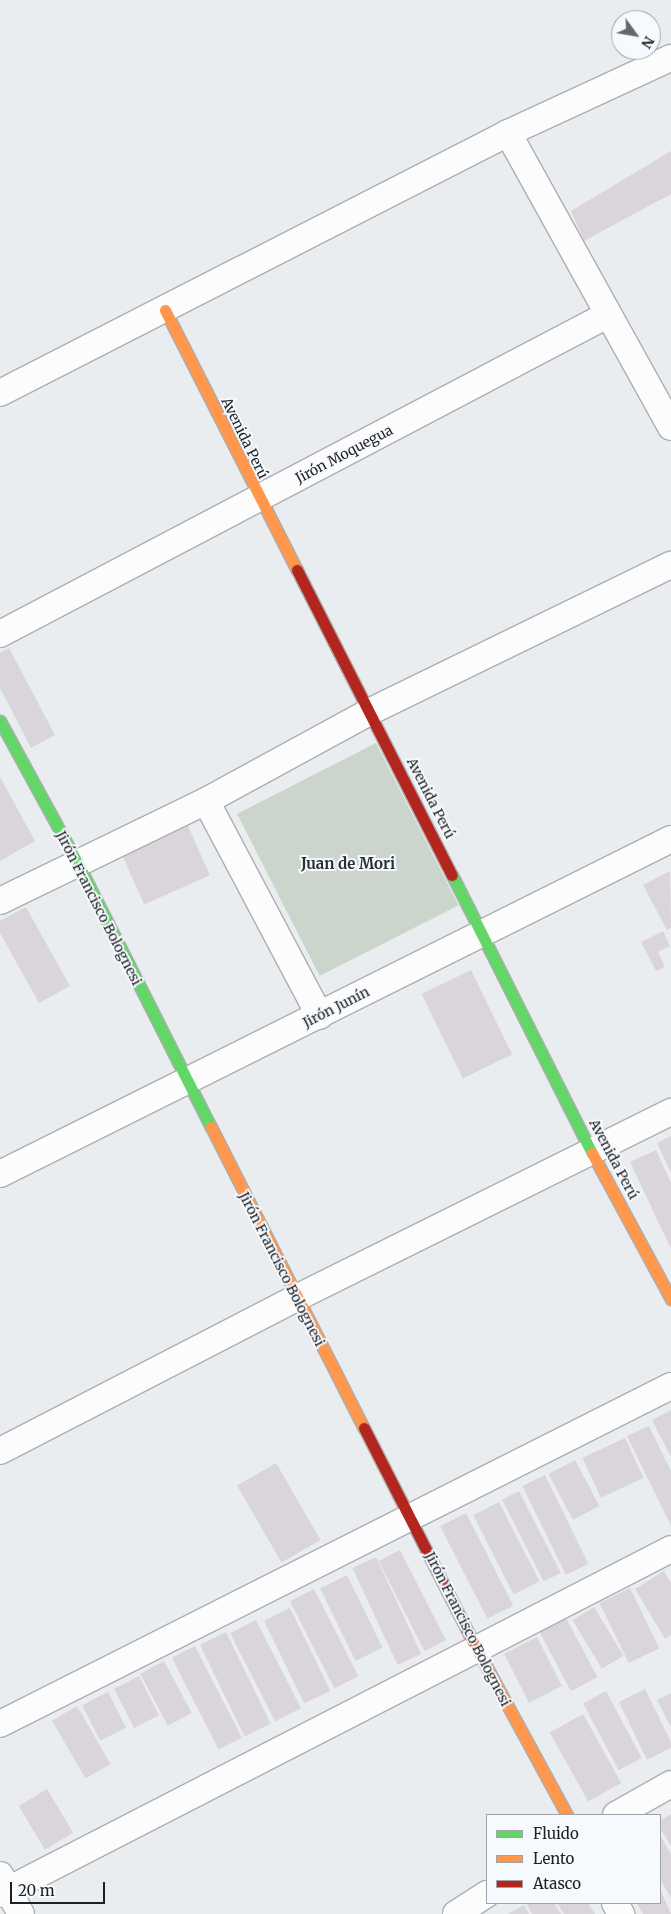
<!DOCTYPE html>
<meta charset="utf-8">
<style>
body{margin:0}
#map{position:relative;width:671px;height:1914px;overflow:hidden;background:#eaedf0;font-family:Merriweather,serif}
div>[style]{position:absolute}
.green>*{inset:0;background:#ccd5cc;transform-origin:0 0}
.building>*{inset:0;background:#dad5dd;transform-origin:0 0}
.roads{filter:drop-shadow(1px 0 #acaeb1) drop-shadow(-1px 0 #acaeb1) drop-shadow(0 1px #acaeb1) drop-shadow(0 -1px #acaeb1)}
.street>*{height:26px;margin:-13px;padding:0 13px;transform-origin:13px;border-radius:13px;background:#fcfcfd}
.fast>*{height:11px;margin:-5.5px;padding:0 5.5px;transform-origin:5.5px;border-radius:5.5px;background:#63d668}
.slow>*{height:11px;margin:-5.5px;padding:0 5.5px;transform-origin:5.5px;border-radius:5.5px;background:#ff974d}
.jam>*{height:11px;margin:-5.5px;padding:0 5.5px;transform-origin:5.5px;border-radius:5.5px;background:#b3261e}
span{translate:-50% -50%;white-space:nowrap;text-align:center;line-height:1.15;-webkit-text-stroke:4px #f6f9fe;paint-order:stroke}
.street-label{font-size:14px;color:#1e2123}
.neighbourhood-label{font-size:15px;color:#2b2f35;font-weight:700}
.legend{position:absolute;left:486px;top:1814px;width:175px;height:90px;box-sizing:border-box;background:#f6f9fe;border:1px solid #a0a3a6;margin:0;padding:6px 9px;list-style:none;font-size:15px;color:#1e2123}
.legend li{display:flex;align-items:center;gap:10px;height:25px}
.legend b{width:25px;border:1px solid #a0a3a6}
.north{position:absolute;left:611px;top:10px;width:50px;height:50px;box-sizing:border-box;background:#f6f9fe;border:1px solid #a0a3a6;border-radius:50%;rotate:122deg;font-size:14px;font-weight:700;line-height:20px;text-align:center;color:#1e2123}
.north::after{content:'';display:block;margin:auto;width:18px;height:22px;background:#65686b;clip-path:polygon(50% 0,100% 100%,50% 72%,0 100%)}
.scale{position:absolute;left:10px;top:1882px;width:95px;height:22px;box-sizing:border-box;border:2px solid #1e2123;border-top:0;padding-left:6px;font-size:15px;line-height:18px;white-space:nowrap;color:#1e2123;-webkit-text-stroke:4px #f6f9fe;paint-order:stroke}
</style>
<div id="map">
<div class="green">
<i style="left:376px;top:743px;width:182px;height:156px;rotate:63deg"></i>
</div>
<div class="building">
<i style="clip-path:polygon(671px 151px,671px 194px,584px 241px,571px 211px)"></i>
<i style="clip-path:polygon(9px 648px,55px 735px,31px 748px,0 688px,0 653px)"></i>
<i style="clip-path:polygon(0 777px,35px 841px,0 861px)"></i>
<i style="left:188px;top:826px;width:54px;height:72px;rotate:66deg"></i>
<i style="clip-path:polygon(670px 871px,671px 928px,667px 930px,643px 885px)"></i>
<i style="clip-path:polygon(26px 907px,70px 986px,39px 1003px,0 933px,0 921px)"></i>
<i style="clip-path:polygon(663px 931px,670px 946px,658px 952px,665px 967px,656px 971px,641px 942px)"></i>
<i style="left:471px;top:970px;width:94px;height:55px;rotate:64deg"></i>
<i style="clip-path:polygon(671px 1136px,671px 1173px,657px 1143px)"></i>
<i style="clip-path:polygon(656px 1150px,671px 1183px,671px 1249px,630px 1162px)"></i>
<i style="clip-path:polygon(671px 1410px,671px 1457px,652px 1420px)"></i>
<i style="clip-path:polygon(649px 1426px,671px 1471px,671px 1526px,627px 1436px)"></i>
<i style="left:625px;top:1438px;width:44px;height:47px;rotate:65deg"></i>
<i style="left:575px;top:1460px;width:52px;height:30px;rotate:62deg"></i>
<i style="left:276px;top:1463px;width:89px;height:45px;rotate:60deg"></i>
<i style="left:545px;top:1475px;width:99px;height:25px;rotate:64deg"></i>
<i style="left:519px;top:1491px;width:92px;height:19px;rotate:63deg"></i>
<i style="left:499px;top:1502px;width:89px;height:29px;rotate:63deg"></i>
<i style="left:466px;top:1513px;width:104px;height:29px;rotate:63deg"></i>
<i style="left:400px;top:1550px;width:101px;height:24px;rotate:63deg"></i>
<i style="left:376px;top:1557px;width:107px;height:26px;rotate:65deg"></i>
<i style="clip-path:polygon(664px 1571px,671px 1583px,671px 1635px,665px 1639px,635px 1589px)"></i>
<i style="left:347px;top:1575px;width:81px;height:30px;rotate:64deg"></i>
<i style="left:630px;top:1588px;width:67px;height:34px;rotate:64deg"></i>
<i style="left:314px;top:1589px;width:98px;height:27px;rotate:63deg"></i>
<i style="left:594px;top:1607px;width:57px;height:25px;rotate:59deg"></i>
<i style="left:290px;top:1608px;width:92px;height:29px;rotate:64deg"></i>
<i style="left:566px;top:1618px;width:67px;height:30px;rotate:62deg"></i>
<i style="left:256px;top:1620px;width:99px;height:29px;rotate:63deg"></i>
<i style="left:226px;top:1632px;width:102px;height:29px;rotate:64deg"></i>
<i style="left:537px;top:1637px;width:55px;height:37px;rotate:63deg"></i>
<i style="left:195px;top:1646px;width:103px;height:26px;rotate:63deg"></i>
<i style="left:164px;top:1661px;width:59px;height:27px;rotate:62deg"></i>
<i style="left:139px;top:1676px;width:44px;height:28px;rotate:63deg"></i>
<i style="clip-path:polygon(645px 1689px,671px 1742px,671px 1748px,647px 1760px,619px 1702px)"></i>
<i style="left:606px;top:1691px;width:76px;height:26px;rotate:62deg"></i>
<i style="left:108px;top:1692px;width:40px;height:29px;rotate:63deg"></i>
<i style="clip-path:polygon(671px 1693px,671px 1727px,657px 1700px)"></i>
<i style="left:77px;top:1706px;width:67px;height:29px;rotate:60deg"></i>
<i style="left:583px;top:1714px;width:79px;height:38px;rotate:61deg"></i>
<i style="left:47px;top:1789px;width:51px;height:33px;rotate:59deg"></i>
<i style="clip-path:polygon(671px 1814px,671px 1846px,660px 1828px,660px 1821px)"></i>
<i style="clip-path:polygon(660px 1835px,671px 1854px,671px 1898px,660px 1879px)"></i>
<i style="clip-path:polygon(660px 1889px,671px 1914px,643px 1914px,637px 1903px,660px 1903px)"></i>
<i style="clip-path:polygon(531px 1903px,554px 1903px,561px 1914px,532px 1914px,527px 1905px)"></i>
<i style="clip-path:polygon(557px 1903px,588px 1903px,595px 1914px,564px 1914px)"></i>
<i style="clip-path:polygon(524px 1905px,529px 1914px,508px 1914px)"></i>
</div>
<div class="roads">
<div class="street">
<i style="left:508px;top:133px;width:336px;rotate:61deg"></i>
<i style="left:0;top:393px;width:571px;rotate:-27.1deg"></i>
<i style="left:508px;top:133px;width:179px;rotate:-24.8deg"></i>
<i style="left:0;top:634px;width:686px;rotate:-27.72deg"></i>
<i style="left:206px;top:801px;width:243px;rotate:62.1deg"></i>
<i style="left:0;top:901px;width:229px;rotate:-25.9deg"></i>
<i style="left:206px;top:801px;width:186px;rotate:-28.6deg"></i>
<i style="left:369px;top:712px;width:336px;rotate:-26deg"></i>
<i style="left:0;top:1174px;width:750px;rotate:-26.53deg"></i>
<i style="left:0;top:1451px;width:333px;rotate:-27.3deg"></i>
<i style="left:296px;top:1298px;width:419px;rotate:-26.4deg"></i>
<i style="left:0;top:1724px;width:751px;rotate:-26.74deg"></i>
<i style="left:616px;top:1815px;width:63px;rotate:-29.4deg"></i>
<i style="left:0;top:1875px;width:44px;rotate:61.7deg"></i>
<i style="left:0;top:1894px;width:754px;rotate:-27.21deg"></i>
<i style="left:615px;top:1903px;width:13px;rotate:61deg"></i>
<i style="left:456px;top:1914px;width:37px;rotate:-33deg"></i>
</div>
<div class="fast">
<i style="left:0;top:721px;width:161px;rotate:61.4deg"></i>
<i style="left:77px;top:862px;width:297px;rotate:63.2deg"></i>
<i style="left:452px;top:875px;width:311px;rotate:63.3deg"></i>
</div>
<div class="slow">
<i style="left:165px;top:310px;width:292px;rotate:63.1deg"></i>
<i style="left:211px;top:1127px;width:338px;rotate:63.1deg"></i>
<i style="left:592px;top:1153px;width:166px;rotate:61.6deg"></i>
<i style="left:472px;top:1640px;width:199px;rotate:61.5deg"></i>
</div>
<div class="jam">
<i style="left:297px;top:570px;width:342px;rotate:63.1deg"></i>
<i style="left:364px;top:1428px;width:238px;rotate:63deg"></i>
</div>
</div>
<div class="street-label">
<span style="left:245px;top:438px;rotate:64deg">Avenida Perú</span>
<span style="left:344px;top:454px;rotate:-28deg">Jirón Moquegua</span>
<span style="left:431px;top:798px;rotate:63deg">Avenida Perú</span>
<span style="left:99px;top:908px;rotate:63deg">Jirón Francisco Bolognesi</span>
<span style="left:336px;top:1007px;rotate:-27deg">Jirón Junín</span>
<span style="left:614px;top:1159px;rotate:62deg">Avenida Perú</span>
<span style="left:282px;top:1269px;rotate:63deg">Jirón Francisco Bolognesi</span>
<span style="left:468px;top:1629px;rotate:63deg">Jirón Francisco Bolognesi</span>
</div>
<div class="neighbourhood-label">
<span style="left:348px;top:864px">Juan de Mori</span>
</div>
<ul class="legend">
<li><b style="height:6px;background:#63d668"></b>Fluido</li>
<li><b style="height:6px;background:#ff974d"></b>Lento</li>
<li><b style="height:6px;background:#b3261e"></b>Atasco</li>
</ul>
<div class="north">N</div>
<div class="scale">20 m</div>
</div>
